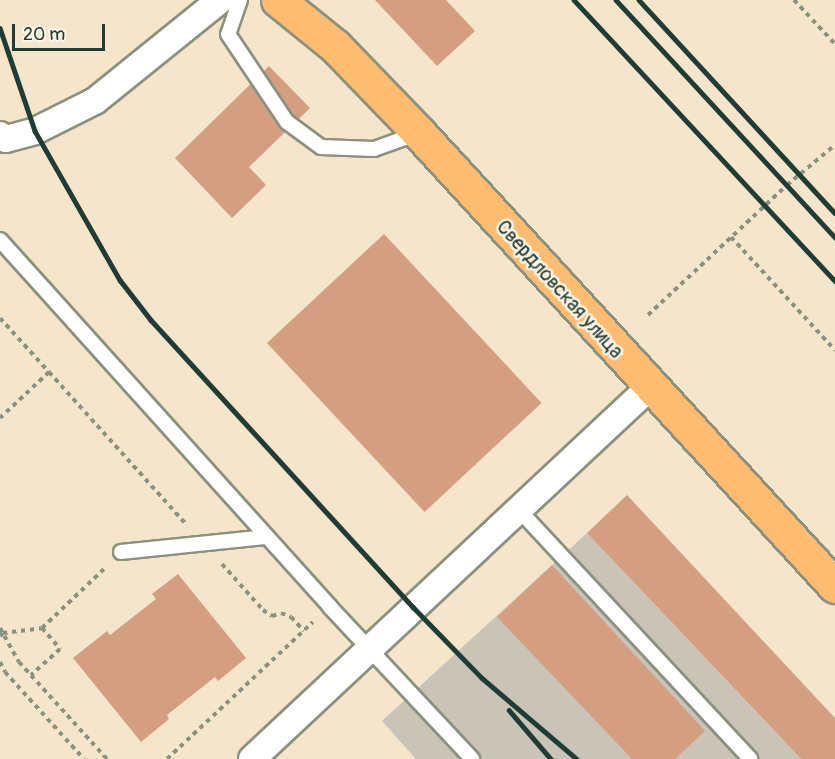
<!DOCTYPE html>
<meta charset="utf-8">
<style>
body{margin:0}
#map{position:relative;width:835px;height:759px;overflow:hidden;background:#f5e5ca;font-family:Pangolin,sans-serif}
div>[style]{position:absolute}
.industrial>*{inset:0;background:#c9c3b8}
.building>*{inset:0;background:#d49f80;transform-origin:0 0}
.path>*{height:4px;margin-top:-2px;transform-origin:0;background:repeating-linear-gradient(90deg,#8a917f 0 4.5px,transparent 0 9px)}
.roads{filter:drop-shadow(2px 0 #8a917f) drop-shadow(-2px 0 #8a917f) drop-shadow(0 2px #8a917f) drop-shadow(0 -2px #8a917f)}
.lane>*{height:14px;margin:-7px;padding:0 7px;transform-origin:7px;border-radius:7px;background:#fff}
.street>*{height:26px;margin:-13px;padding:0 13px;transform-origin:13px;border-radius:13px;background:#fff}
.highway>*{height:33px;margin:-16.5px;padding:0 16.5px;transform-origin:16.5px;border-radius:16.5px;background:#febc70}
.rail>*{height:4.5px;margin:-2.25px;padding:0 2.25px;transform-origin:2.25px;border-radius:2.25px;background:#1f3d34}
span{translate:-50% -50%;white-space:nowrap;text-align:center;line-height:1.15;-webkit-text-stroke:5px #fcf5e5;paint-order:stroke}
.street-label{font-size:20px;color:#1f3d34}
.scale{position:absolute;left:12px;top:24px;width:93px;height:27px;box-sizing:border-box;border:3px solid #1f3d34;border-top:0;padding-left:8px;font-size:18px;line-height:21px;white-space:nowrap;color:#1f3d34;-webkit-text-stroke:4px #fcf5e5;paint-order:stroke}
</style>
<div id="map">
<div class="industrial">
<i style="clip-path:polygon(587px 533px,757px 713px,801px 759px,416px 759px,382px 721px)"></i>
</div>
<div class="building">
<i style="clip-path:polygon(375px 0,446px 0,475px 31px,437px 66px)"></i>
<i style="clip-path:polygon(269px 66px,310px 108px,249px 167px,266px 185px,232px 218px,175px 158px)"></i>
<i style="left:384px;top:234px;width:231px;height:160px;rotate:47deg"></i>
<i style="clip-path:polygon(627px 495px,835px 718px,835px 759px,801px 759px,587px 533px)"></i>
<i style="clip-path:polygon(552px 565px,705px 731px,675px 759px,632px 759px,497px 617px)"></i>
<i style="clip-path:polygon(178px 574px,246px 658px,218px 681px,215px 677px,167px 715px,169px 719px,141px 742px,73px 658px,107px 631px,110px 635px,156px 599px,152px 594px)"></i>
</div>
<div class="path">
<i style="left:794px;top:0;width:60px;rotate:47deg"></i>
<i style="left:731px;top:237px;width:154px;rotate:47.4deg"></i>
<i style="left:648px;top:315px;width:190px;rotate:-43.1deg"></i>
<i style="left:787px;top:185px;width:62px;rotate:-39.8deg"></i>
<i style="left:0;top:318px;width:73px;rotate:47.8deg"></i>
<i style="left:49px;top:372px;width:67px;rotate:136.8deg"></i>
<i style="left:49px;top:372px;width:203px;rotate:48deg"></i>
<i style="left:222px;top:564px;width:62px;rotate:48.3deg"></i>
<i style="left:263px;top:610px;width:11px;rotate:34deg"></i>
<i style="left:272px;top:616px;width:9px;rotate:-18deg"></i>
<i style="left:281px;top:613px;width:11px;rotate:22deg"></i>
<i style="left:291px;top:617px;width:19px;rotate:47deg"></i>
<i style="left:0;top:628px;width:39px;rotate:61deg"></i>
<i style="left:19px;top:662px;width:131px;rotate:47.8deg"></i>
<i style="left:42px;top:628px;width:90px;rotate:-43.6deg"></i>
<i style="left:0;top:636px;width:4px;rotate:-45deg"></i>
<i style="left:3px;top:633px;width:39px;rotate:-7deg"></i>
<i style="left:42px;top:628px;width:28px;rotate:49deg"></i>
<i style="left:60px;top:649px;width:39px;rotate:138deg"></i>
<i style="left:0;top:662px;width:11px;rotate:63deg"></i>
<i style="left:5px;top:672px;width:118px;rotate:47.8deg"></i>
<i style="left:167px;top:759px;width:200px;rotate:-43.2deg"></i>
</div>
<div class="roads">
<div class="lane">
<i style="left:240px;top:0;width:36px;rotate:109deg"></i>
<i style="left:228px;top:34px;width:106px;rotate:56.2deg"></i>
<i style="left:287px;top:122px;width:42px;rotate:36.3deg"></i>
<i style="left:321px;top:147px;width:53px;rotate:2.2deg"></i>
<i style="left:374px;top:149px;width:48px;rotate:-19.6deg"></i>
<i style="left:0;top:240px;width:494px;rotate:48deg"></i>
<i style="left:330px;top:607px;width:208px;rotate:46.9deg"></i>
<i style="left:519px;top:510px;width:340px;rotate:47.1deg"></i>
<i style="left:121px;top:552px;width:147px;rotate:-5.9deg"></i>
</div>
<div class="street">
<i style="left:0;top:135px;width:7px;rotate:34deg"></i>
<i style="left:6px;top:139px;width:30px;rotate:-15deg"></i>
<i style="left:35px;top:131px;width:67px;rotate:-26.6deg"></i>
<i style="left:95px;top:101px;width:161px;rotate:-38.9deg"></i>
<i style="left:252px;top:759px;width:545px;rotate:-43.07deg"></i>
</div>
<div class="highway">
<i style="left:278px;top:0;width:73px;rotate:38.9deg"></i>
<i style="left:335px;top:46px;width:121px;rotate:46deg"></i>
<i style="left:419px;top:133px;width:615px;rotate:47.44deg"></i>
</div>
</div>
<div class="rail">
<i style="left:574px;top:0;width:384px;rotate:47.1deg"></i>
<i style="left:616px;top:0;width:323px;rotate:47.3deg"></i>
<i style="left:639px;top:0;width:289px;rotate:47.4deg"></i>
<i style="left:0;top:28px;width:109px;rotate:71.2deg"></i>
<i style="left:35px;top:131px;width:172px;rotate:60.3deg"></i>
<i style="left:120px;top:280px;width:51px;rotate:52.2deg"></i>
<i style="left:151px;top:320px;width:389px;rotate:47.6deg"></i>
<i style="left:413px;top:607px;width:99px;rotate:45.8deg"></i>
<i style="left:482px;top:678px;width:125px;rotate:40.5deg"></i>
<i style="left:509px;top:710px;width:65px;rotate:49.4deg"></i>
</div>
<div class="street-label">
<span style="left:560px;top:289px;rotate:48deg">Свердловская улица</span>
</div>
<div class="scale">20 m</div>
</div>
